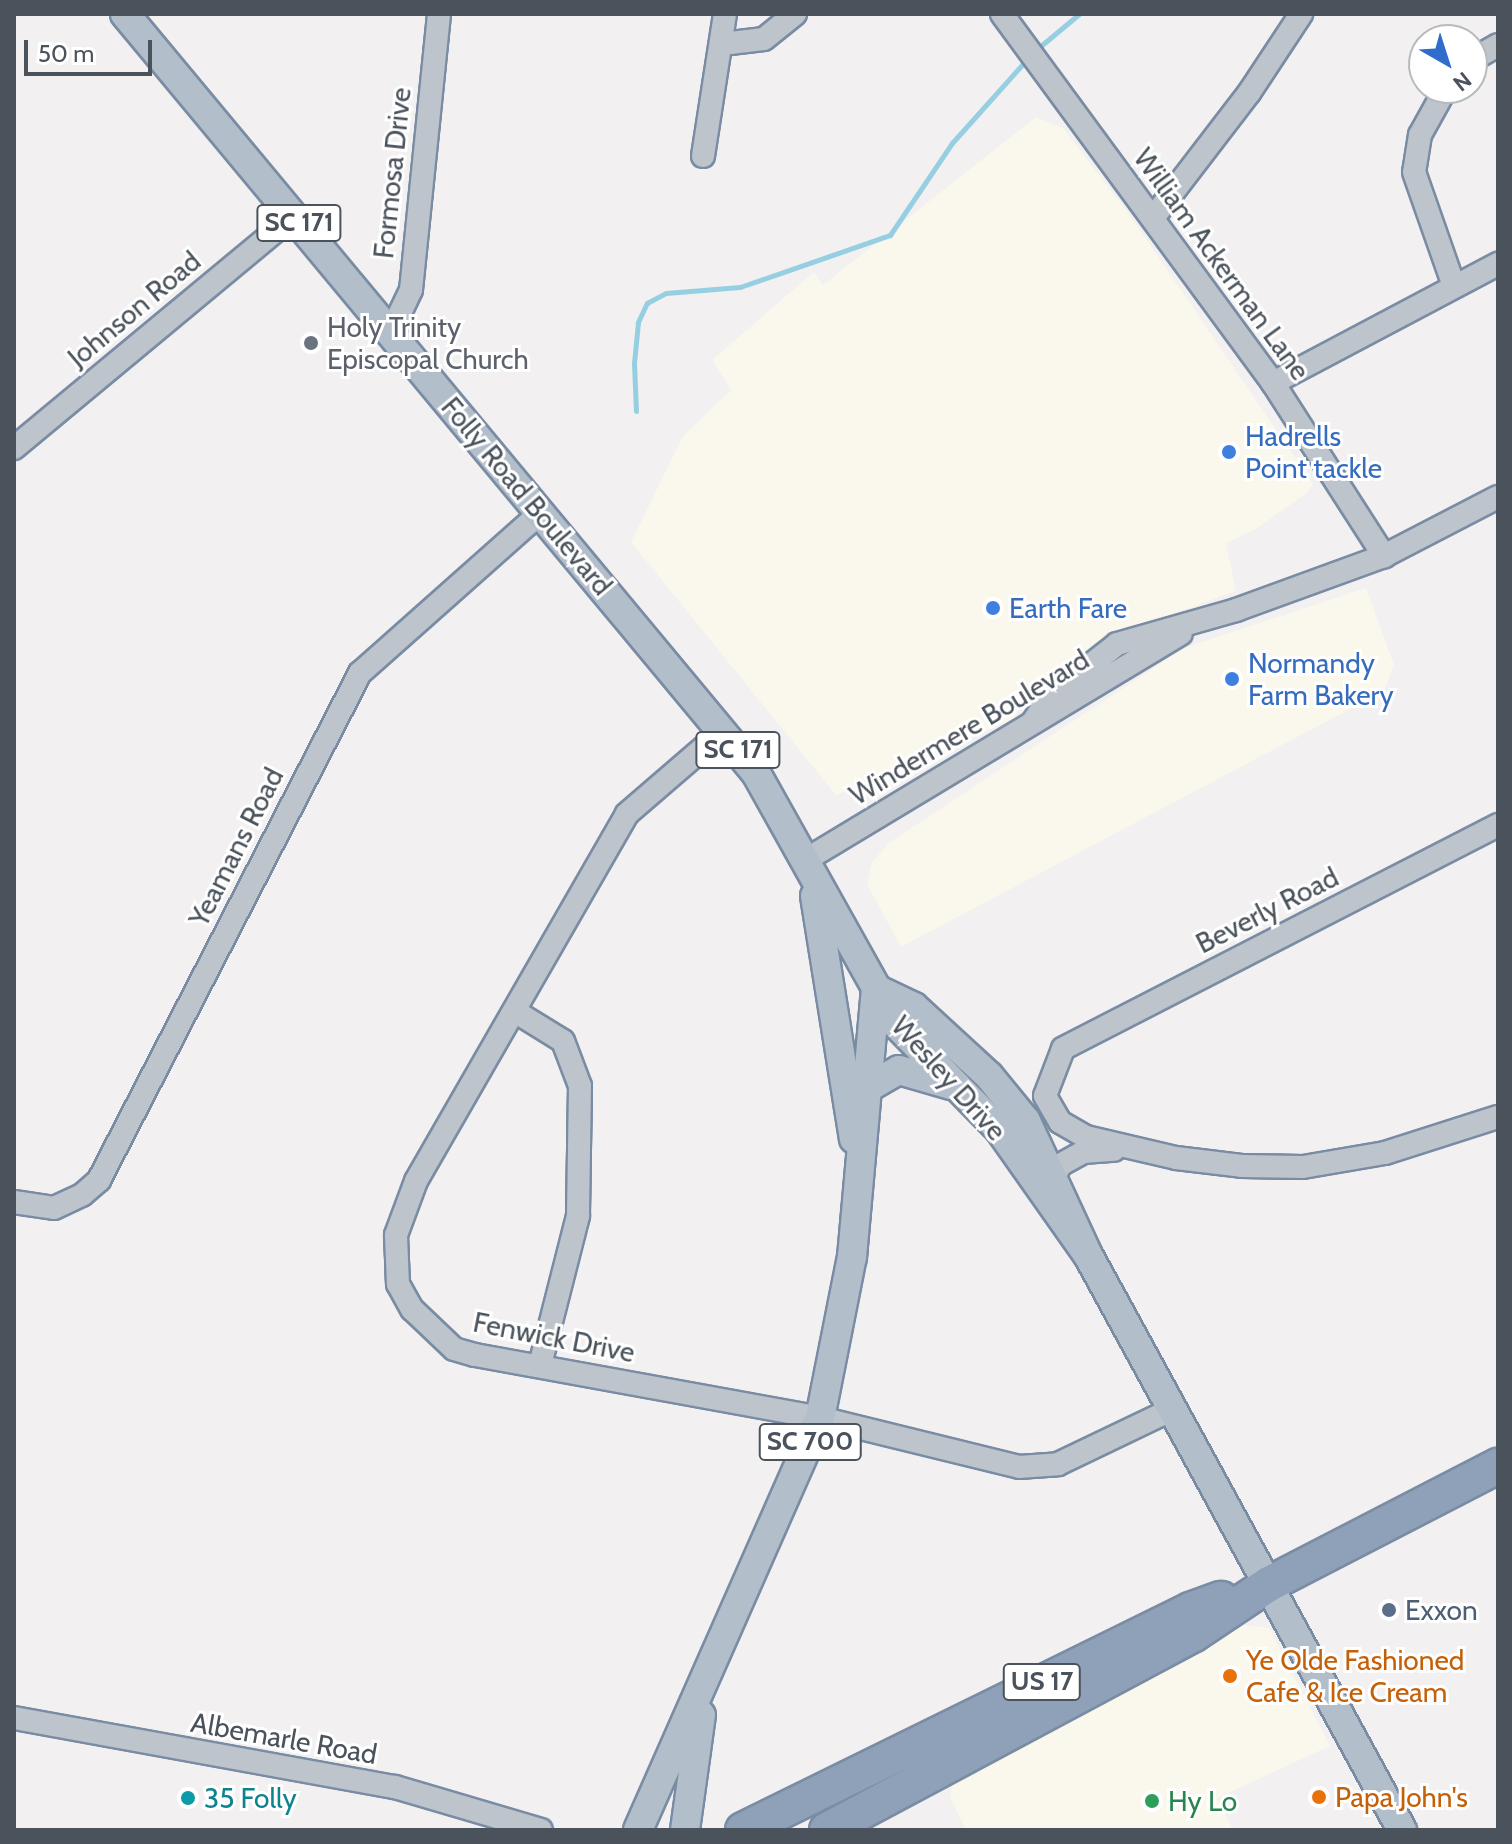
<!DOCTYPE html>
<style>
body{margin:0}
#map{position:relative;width:1512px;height:1844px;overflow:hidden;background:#f2f0f0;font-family:Cabin,sans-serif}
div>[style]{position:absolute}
.commercial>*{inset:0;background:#faf7ec}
.stream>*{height:5px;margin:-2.5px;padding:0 2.5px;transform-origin:2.5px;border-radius:2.5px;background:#97cfe2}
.roads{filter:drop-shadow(2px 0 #798ca4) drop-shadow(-2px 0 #798ca4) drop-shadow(0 2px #798ca4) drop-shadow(0 -2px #798ca4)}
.minor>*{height:22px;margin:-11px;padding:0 11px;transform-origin:11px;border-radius:11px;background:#bdc4cb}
.major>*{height:28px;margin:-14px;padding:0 14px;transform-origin:14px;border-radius:14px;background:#b3becb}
.highway>*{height:34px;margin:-17px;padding:0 17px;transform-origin:17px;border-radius:17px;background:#8ea1b8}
.dots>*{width:22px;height:22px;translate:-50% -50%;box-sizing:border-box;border:4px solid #fff;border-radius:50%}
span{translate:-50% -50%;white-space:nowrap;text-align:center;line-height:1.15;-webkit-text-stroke:6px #fff;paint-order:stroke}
.shield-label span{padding:2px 6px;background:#fff;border:2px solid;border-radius:6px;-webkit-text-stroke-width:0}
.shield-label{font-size:26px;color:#4a525b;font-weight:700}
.street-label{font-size:28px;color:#4a525b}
.worship-label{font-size:28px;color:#5b616d}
.left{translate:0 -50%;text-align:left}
.shop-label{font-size:28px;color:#366cbe}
.service-label{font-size:28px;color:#4e5e75}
.food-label{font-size:28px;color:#c56008}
.culture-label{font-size:28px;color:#0d838f}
.leisure-label{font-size:28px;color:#27864d}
.frame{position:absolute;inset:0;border:16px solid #4a525b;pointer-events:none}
.north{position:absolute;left:1408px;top:24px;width:80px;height:80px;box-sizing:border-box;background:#fff;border:2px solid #b7babd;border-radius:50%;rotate:141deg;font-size:22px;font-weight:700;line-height:32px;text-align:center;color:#4a525b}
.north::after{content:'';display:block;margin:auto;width:28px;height:36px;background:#2f6dcd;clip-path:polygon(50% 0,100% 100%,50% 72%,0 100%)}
.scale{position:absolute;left:24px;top:40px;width:128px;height:36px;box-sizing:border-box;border:4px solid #4a525b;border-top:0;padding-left:10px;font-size:24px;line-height:28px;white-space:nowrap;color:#4a525b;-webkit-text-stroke:6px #fff;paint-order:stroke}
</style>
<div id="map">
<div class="commercial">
<i style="clip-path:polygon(1036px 117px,1063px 128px,1129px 214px,1313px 484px,1307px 493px,1254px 530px,1226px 543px,1236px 591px,1114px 635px,1026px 695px,1014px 719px,836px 795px,631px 542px,683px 436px,731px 390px,712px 360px,814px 272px,823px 285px)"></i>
<i style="clip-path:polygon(1366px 588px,1394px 665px,1384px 691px,901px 947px,867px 884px,872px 862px,890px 842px,1184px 648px)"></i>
<i style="clip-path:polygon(1237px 1624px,1269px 1628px,1330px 1746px,1217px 1798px,1233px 1830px,966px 1830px,950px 1797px,954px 1776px)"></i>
</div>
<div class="stream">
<i style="left:1037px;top:49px;width:55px;rotate:-39.8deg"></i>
<i style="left:636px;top:411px;width:48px;rotate:-92.4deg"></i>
<i style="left:634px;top:363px;width:41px;rotate:-84.4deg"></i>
<i style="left:638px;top:322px;width:21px;rotate:-65deg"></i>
<i style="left:647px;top:303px;width:21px;rotate:-28deg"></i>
<i style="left:666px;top:293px;width:74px;rotate:-4.6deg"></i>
<i style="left:740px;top:287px;width:159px;rotate:-19.1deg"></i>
<i style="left:890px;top:235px;width:111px;rotate:-56deg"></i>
<i style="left:952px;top:143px;width:113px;rotate:-48.2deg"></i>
</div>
<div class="roads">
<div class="minor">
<i style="left:1002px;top:14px;width:458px;rotate:53.7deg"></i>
<i style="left:1273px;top:383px;width:206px;rotate:57.3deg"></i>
<i style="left:722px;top:44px;width:42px;rotate:-6.8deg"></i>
<i style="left:764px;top:39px;width:40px;rotate:-39deg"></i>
<i style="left:1472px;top:60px;width:30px;rotate:-30deg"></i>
<i style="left:1446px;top:88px;width:54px;rotate:119deg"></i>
<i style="left:1420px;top:135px;width:37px;rotate:99deg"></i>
<i style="left:1414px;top:172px;width:121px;rotate:70.7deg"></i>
<i style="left:703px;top:156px;width:144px;rotate:-81.2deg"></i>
<i style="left:1153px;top:218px;width:158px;rotate:-52.5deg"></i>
<i style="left:1249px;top:93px;width:95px;rotate:-56.6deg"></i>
<i style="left:390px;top:334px;width:49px;rotate:-64.5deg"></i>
<i style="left:411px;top:290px;width:277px;rotate:-84.2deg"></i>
<i style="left:1273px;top:383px;width:255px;rotate:-27.9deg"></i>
<i style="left:14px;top:448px;width:363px;rotate:-39.7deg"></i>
<i style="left:1033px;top:722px;width:30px;rotate:-56deg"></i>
<i style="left:1050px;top:697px;width:85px;rotate:-38.3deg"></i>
<i style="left:1117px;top:644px;width:124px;rotate:-15.9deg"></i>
<i style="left:1236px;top:610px;width:158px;rotate:-20deg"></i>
<i style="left:1384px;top:556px;width:128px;rotate:-27.4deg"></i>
<i style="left:723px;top:731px;width:127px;rotate:139.2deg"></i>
<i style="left:627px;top:814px;width:423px;rotate:119.9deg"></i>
<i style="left:416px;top:1181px;width:58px;rotate:110.3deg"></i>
<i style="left:396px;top:1235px;width:49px;rotate:87.7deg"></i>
<i style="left:398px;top:1284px;width:29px;rotate:61deg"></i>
<i style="left:412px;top:1309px;width:58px;rotate:43.6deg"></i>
<i style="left:454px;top:1349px;width:22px;rotate:16deg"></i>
<i style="left:475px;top:1355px;width:351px;rotate:10.3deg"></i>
<i style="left:820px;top:1418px;width:205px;rotate:13.8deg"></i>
<i style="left:1019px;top:1467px;width:39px;rotate:-4deg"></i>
<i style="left:1058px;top:1464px;width:127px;rotate:-25.6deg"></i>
<i style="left:1498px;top:825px;width:489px;rotate:152.8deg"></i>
<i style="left:1063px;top:1049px;width:50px;rotate:111deg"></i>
<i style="left:1045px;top:1096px;width:30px;rotate:60deg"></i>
<i style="left:1060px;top:1122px;width:30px;rotate:30deg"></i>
<i style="left:1086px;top:1137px;width:92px;rotate:13.1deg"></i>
<i style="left:1176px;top:1158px;width:66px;rotate:6.9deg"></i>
<i style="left:1242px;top:1166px;width:61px;rotate:0.9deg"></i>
<i style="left:1303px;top:1167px;width:83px;rotate:-9.7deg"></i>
<i style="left:1385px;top:1153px;width:119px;rotate:-17.7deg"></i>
<i style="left:804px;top:861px;width:440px;rotate:-31.1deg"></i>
<i style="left:516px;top:1012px;width:55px;rotate:31.7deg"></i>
<i style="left:563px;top:1041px;width:48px;rotate:69.3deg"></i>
<i style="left:580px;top:1086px;width:130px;rotate:90.9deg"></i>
<i style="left:578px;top:1216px;width:154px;rotate:104.3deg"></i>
<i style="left:1054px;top:1177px;width:13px;rotate:-63deg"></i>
<i style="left:1060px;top:1165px;width:26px;rotate:-29deg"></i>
<i style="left:1083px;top:1152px;width:31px;rotate:-4deg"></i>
<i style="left:14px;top:1202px;width:40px;rotate:8.5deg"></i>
<i style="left:54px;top:1208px;width:31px;rotate:-25deg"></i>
<i style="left:82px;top:1195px;width:23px;rotate:-41deg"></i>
<i style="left:99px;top:1180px;width:570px;rotate:-62.76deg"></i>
<i style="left:360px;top:673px;width:241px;rotate:-41.6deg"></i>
<i style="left:14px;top:1718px;width:387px;rotate:10.3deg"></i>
<i style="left:395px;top:1787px;width:152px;rotate:16.4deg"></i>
</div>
<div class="major">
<i style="left:125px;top:14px;width:987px;rotate:50.26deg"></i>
<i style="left:756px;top:773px;width:287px;rotate:60.8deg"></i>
<i style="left:896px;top:1024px;width:147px;rotate:45.6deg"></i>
<i style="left:999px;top:1129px;width:154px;rotate:54.8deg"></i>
<i style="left:815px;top:896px;width:246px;rotate:80.9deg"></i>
<i style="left:876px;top:989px;width:42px;rotate:25.3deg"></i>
<i style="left:914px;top:1007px;width:102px;rotate:42.6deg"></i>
<i style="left:989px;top:1076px;width:58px;rotate:50.6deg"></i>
<i style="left:1026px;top:1121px;width:148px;rotate:65.2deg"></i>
<i style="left:1088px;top:1255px;width:655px;rotate:61.36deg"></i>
<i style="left:871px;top:1086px;width:32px;rotate:-30deg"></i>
<i style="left:899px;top:1070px;width:54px;rotate:16.1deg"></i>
<i style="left:638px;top:1830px;width:450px;rotate:-66.2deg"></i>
<i style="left:820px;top:1418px;width:164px;rotate:-78.8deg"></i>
<i style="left:852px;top:1257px;width:269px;rotate:-84.9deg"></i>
<i style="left:685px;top:1830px;width:116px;rotate:-82.1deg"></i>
</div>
<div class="highway">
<i style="left:743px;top:1830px;width:498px;rotate:-26.2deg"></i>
<i style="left:1190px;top:1610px;width:33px;rotate:-20deg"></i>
<i style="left:827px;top:1830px;width:416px;rotate:-28.1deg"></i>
<i style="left:1194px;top:1634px;width:90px;rotate:-33.7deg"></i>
<i style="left:1269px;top:1584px;width:258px;rotate:-27.3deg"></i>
</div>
</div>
<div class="dots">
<i style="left:311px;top:343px;background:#6b7280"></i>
<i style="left:1229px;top:452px;background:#3f7fe0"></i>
<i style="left:993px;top:608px;background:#3f7fe0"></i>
<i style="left:1232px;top:679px;background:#3f7fe0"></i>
<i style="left:1389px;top:1610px;background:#5c6f8a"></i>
<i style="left:1230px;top:1676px;background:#e8710a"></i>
<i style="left:1319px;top:1797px;background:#e8710a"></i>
<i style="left:188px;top:1798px;background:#0f9aa8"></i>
<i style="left:1152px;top:1801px;background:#2e9e5b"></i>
</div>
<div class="shield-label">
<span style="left:299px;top:223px">SC 171</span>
<span style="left:738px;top:750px">SC 171</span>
<span style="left:810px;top:1442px">SC 700</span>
<span style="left:1042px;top:1682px">US 17</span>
</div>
<div class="street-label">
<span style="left:392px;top:173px;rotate:-84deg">Formosa Drive</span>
<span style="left:1222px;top:264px;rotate:54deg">William Ackerman Lane</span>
<span style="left:134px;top:309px;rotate:-40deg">Johnson Road</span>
<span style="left:527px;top:496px;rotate:50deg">Folly Road Boulevard</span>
<span style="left:969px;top:727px;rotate:-31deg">Windermere Boulevard</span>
<span style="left:236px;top:847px;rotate:-63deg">Yeamans Road</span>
<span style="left:1267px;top:910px;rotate:-27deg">Beverly Road</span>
<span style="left:949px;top:1078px;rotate:48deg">Wesley Drive</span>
<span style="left:554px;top:1337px;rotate:11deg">Fenwick Drive</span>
<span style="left:284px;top:1738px;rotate:10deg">Albemarle Road</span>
</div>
<div class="worship-label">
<span class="left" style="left:327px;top:343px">Holy Trinity<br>Episcopal Church</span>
</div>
<div class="shop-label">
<span class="left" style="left:1245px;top:452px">Hadrells<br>Point tackle</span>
<span class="left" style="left:1009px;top:608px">Earth Fare</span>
<span class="left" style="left:1248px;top:679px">Normandy<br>Farm Bakery</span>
</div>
<div class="service-label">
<span class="left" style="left:1405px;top:1610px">Exxon</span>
</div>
<div class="food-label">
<span class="left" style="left:1246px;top:1676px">Ye Olde Fashioned<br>Cafe &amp; Ice Cream</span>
<span class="left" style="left:1335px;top:1797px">Papa John's</span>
</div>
<div class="culture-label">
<span class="left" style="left:204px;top:1798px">35 Folly</span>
</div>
<div class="leisure-label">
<span class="left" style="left:1168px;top:1801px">Hy Lo</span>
</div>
<div class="frame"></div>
<div class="north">N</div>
<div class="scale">50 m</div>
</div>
